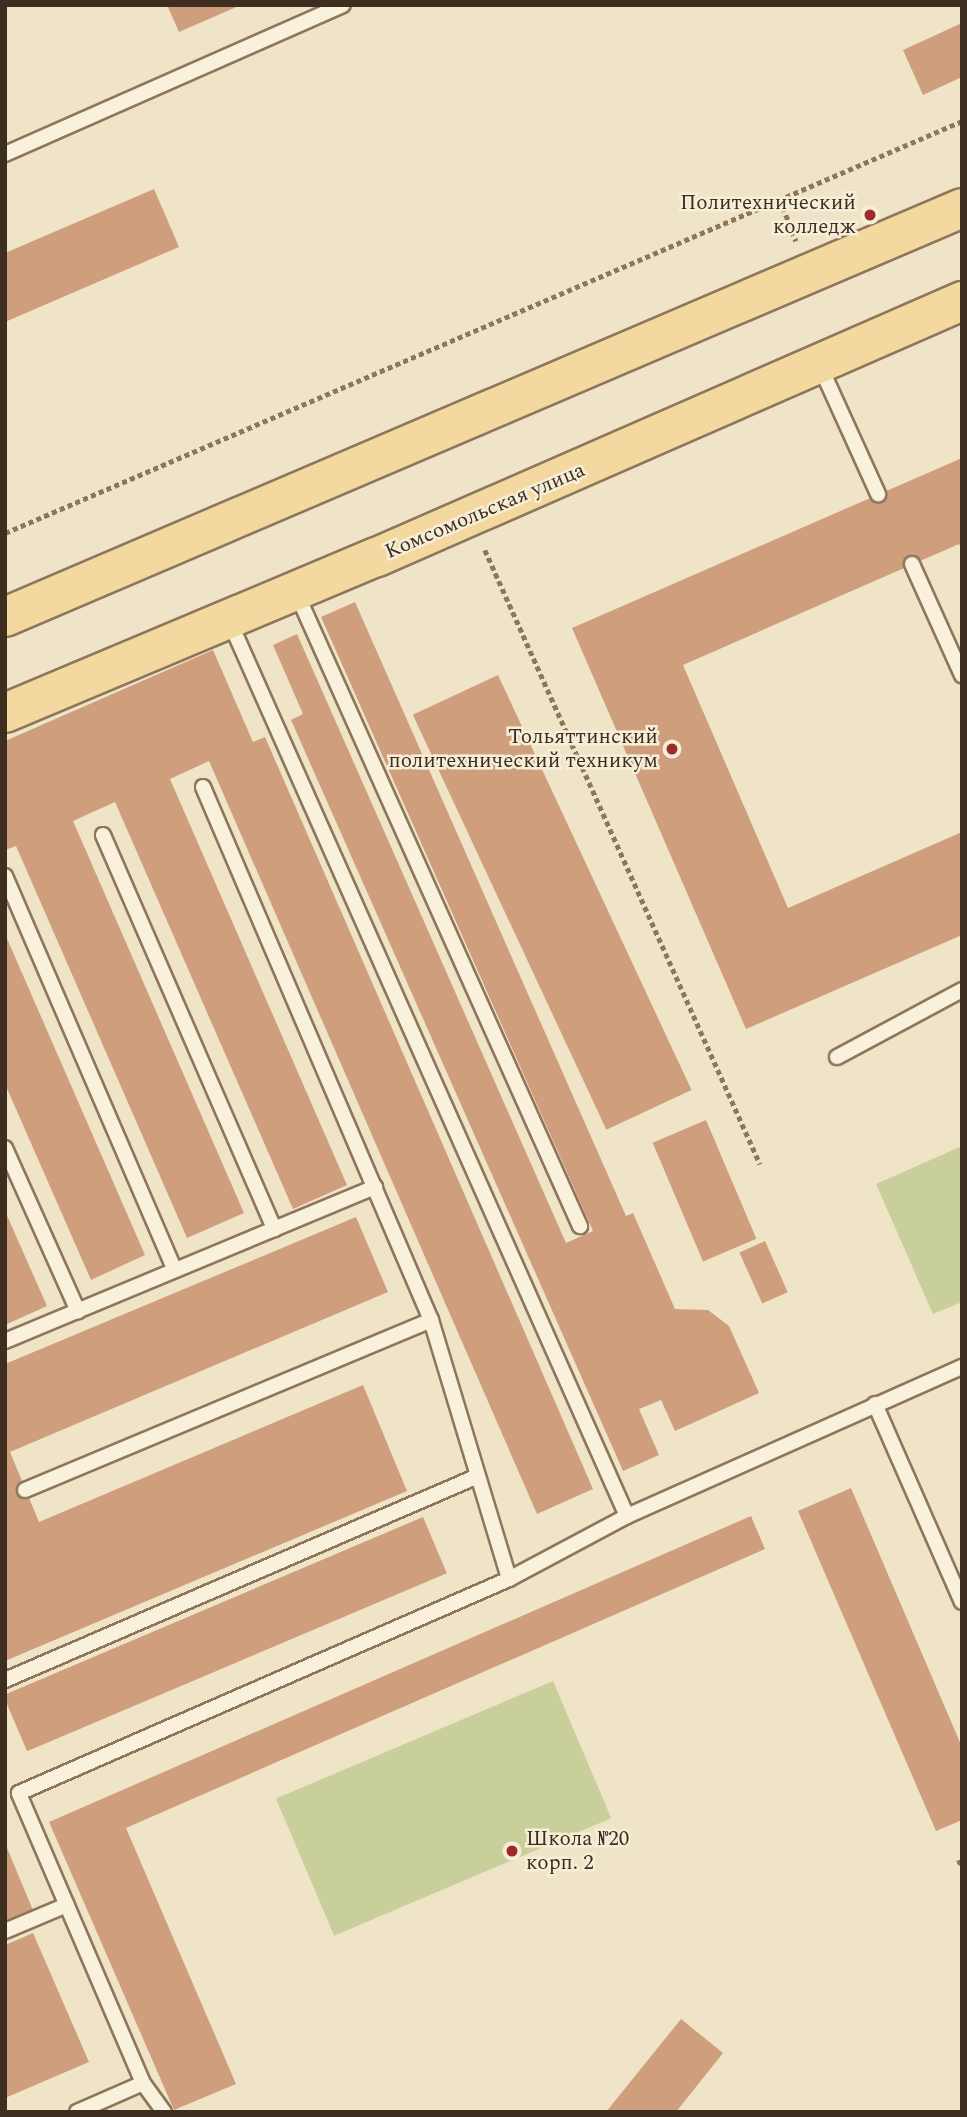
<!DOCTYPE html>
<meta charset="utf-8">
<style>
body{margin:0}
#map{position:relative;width:967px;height:2117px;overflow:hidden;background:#f0e4c8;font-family:Spectral,serif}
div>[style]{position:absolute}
.green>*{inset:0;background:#c9cf9b;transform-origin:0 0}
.building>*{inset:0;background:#cf9f7d;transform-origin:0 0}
.path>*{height:4.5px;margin-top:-2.25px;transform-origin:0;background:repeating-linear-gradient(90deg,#8d765c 0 5px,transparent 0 8.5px)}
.roads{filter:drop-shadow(2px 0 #8d765c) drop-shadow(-2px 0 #8d765c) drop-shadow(0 2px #8d765c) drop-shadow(0 -2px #8d765c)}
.lane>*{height:14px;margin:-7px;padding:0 7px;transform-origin:7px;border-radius:7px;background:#faf1dc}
.primary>*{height:38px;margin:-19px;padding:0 19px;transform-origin:19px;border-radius:19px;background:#f3d9a0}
.dots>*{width:19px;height:19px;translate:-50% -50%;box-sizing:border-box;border:4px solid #f7eed8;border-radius:50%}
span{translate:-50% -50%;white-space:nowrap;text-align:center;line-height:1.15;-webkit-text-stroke:5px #f7eed8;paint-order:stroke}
.poi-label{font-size:21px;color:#3d2e20}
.right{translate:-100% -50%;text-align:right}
.left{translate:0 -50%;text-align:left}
.street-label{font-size:21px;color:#3d2e20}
.frame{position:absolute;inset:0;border:7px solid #3d2e20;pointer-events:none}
</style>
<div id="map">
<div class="green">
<i style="clip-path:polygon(962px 1146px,962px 1302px,933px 1314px,876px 1184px)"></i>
<i style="left:553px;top:1681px;width:149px;height:301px;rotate:67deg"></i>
</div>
<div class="building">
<i style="clip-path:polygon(167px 5px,241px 5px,179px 32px)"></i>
<i style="clip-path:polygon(962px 23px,962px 77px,923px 95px,903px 50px)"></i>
<i style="clip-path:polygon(154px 189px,179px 247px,5px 322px,5px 253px)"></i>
<i style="clip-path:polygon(962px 458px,962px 551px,959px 544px,683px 665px,788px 908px,962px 832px,962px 935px,746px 1029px,572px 628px)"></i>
<i style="clip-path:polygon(355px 602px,626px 1216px,633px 1213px,675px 1309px,708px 1310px,729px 1326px,759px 1393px,675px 1431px,661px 1400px,639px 1409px,659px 1455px,623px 1471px,291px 720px,303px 714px,273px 645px,297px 634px,566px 1243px,593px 1231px,321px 617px)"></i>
<i style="clip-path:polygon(213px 650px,253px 742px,265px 737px,593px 1489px,537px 1514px,209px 761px,170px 779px,347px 1185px,293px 1209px,115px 802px,73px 821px,244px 1213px,187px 1238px,16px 846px,5px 850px,5px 741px)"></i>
<i style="left:498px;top:675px;width:458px;height:94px;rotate:65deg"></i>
<i style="clip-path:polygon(5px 934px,145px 1255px,91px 1280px,5px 1084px)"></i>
<i style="left:706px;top:1120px;width:129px;height:58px;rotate:67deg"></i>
<i style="clip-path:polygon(5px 1211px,47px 1306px,5px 1325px)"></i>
<i style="clip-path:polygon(356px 1217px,388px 1292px,10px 1452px,39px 1522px,363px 1385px,407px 1491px,5px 1661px,5px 1364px)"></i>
<i style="left:765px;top:1241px;width:56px;height:28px;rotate:66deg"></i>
<i style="clip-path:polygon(851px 1488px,962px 1747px,962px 1820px,936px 1831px,798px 1511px)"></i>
<i style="clip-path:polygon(751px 1516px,765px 1549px,126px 1828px,236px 2084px,174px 2110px,49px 1822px)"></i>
<i style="left:423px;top:1517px;width:61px;height:456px;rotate:67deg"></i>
<i style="clip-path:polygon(5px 1843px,35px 1915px,5px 1927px)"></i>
<i style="clip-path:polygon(33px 1933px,89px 2062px,5px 2098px,5px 1945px)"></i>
<i style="clip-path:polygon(681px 2019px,723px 2053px,676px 2112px,606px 2112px)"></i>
</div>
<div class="path">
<i style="left:780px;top:199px;width:45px;rotate:69.1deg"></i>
<i style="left:5px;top:533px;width:1042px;rotate:-23.29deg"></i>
<i style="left:485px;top:550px;width:673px;rotate:65.87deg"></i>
<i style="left:957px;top:1863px;width:5px;rotate:-22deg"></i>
</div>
<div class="roads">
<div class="lane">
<i style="left:5px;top:154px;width:369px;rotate:-23.8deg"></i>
<i style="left:820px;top:366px;width:141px;rotate:65.6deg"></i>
<i style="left:912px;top:564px;width:122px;rotate:65.8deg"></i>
<i style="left:296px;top:592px;width:695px;rotate:65.87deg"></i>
<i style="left:229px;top:620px;width:980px;rotate:66.05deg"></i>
<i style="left:203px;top:787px;width:580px;rotate:66.84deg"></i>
<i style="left:103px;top:835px;width:430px;rotate:66.5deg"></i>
<i style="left:5px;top:876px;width:429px;rotate:66.7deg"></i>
<i style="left:837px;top:1057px;width:142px;rotate:-28.2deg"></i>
<i style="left:5px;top:1148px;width:179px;rotate:65.9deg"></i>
<i style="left:5px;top:1341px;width:401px;rotate:-22.6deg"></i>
<i style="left:875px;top:1404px;width:216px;rotate:66.3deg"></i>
<i style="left:25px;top:1490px;width:440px;rotate:-22.7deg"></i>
<i style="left:431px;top:1320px;width:270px;rotate:73.2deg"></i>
<i style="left:5px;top:1680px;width:515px;rotate:-23.33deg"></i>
<i style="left:5px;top:1931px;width:67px;rotate:-22.8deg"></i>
<i style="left:77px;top:2112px;width:72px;rotate:-23.7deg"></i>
<i style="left:164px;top:2112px;width:36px;rotate:-126deg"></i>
<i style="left:143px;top:2083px;width:315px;rotate:-113.2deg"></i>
<i style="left:19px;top:1793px;width:535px;rotate:-23.59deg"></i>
<i style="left:509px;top:1579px;width:134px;rotate:-28.1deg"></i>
<i style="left:627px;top:1516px;width:367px;rotate:-24deg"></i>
</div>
<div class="primary">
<i style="left:5px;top:617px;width:1041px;rotate:-23.14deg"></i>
<i style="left:5px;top:713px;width:403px;rotate:-22.8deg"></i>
<i style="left:377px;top:557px;width:639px;rotate:-23.63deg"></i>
</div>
</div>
<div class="dots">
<i style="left:870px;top:215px;background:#9e2a2b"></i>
<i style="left:672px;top:749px;background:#9e2a2b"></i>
<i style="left:512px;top:1851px;background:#9e2a2b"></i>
</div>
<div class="poi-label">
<span class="right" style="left:856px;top:215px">Политехнический<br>колледж</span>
<span class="right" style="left:658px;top:749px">Тольяттинский<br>политехнический техникум</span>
<span class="left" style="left:526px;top:1851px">Школа №20<br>корп. 2</span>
</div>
<div class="street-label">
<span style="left:485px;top:511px;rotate:-23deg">Комсомольская улица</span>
</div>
<div class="frame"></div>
</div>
